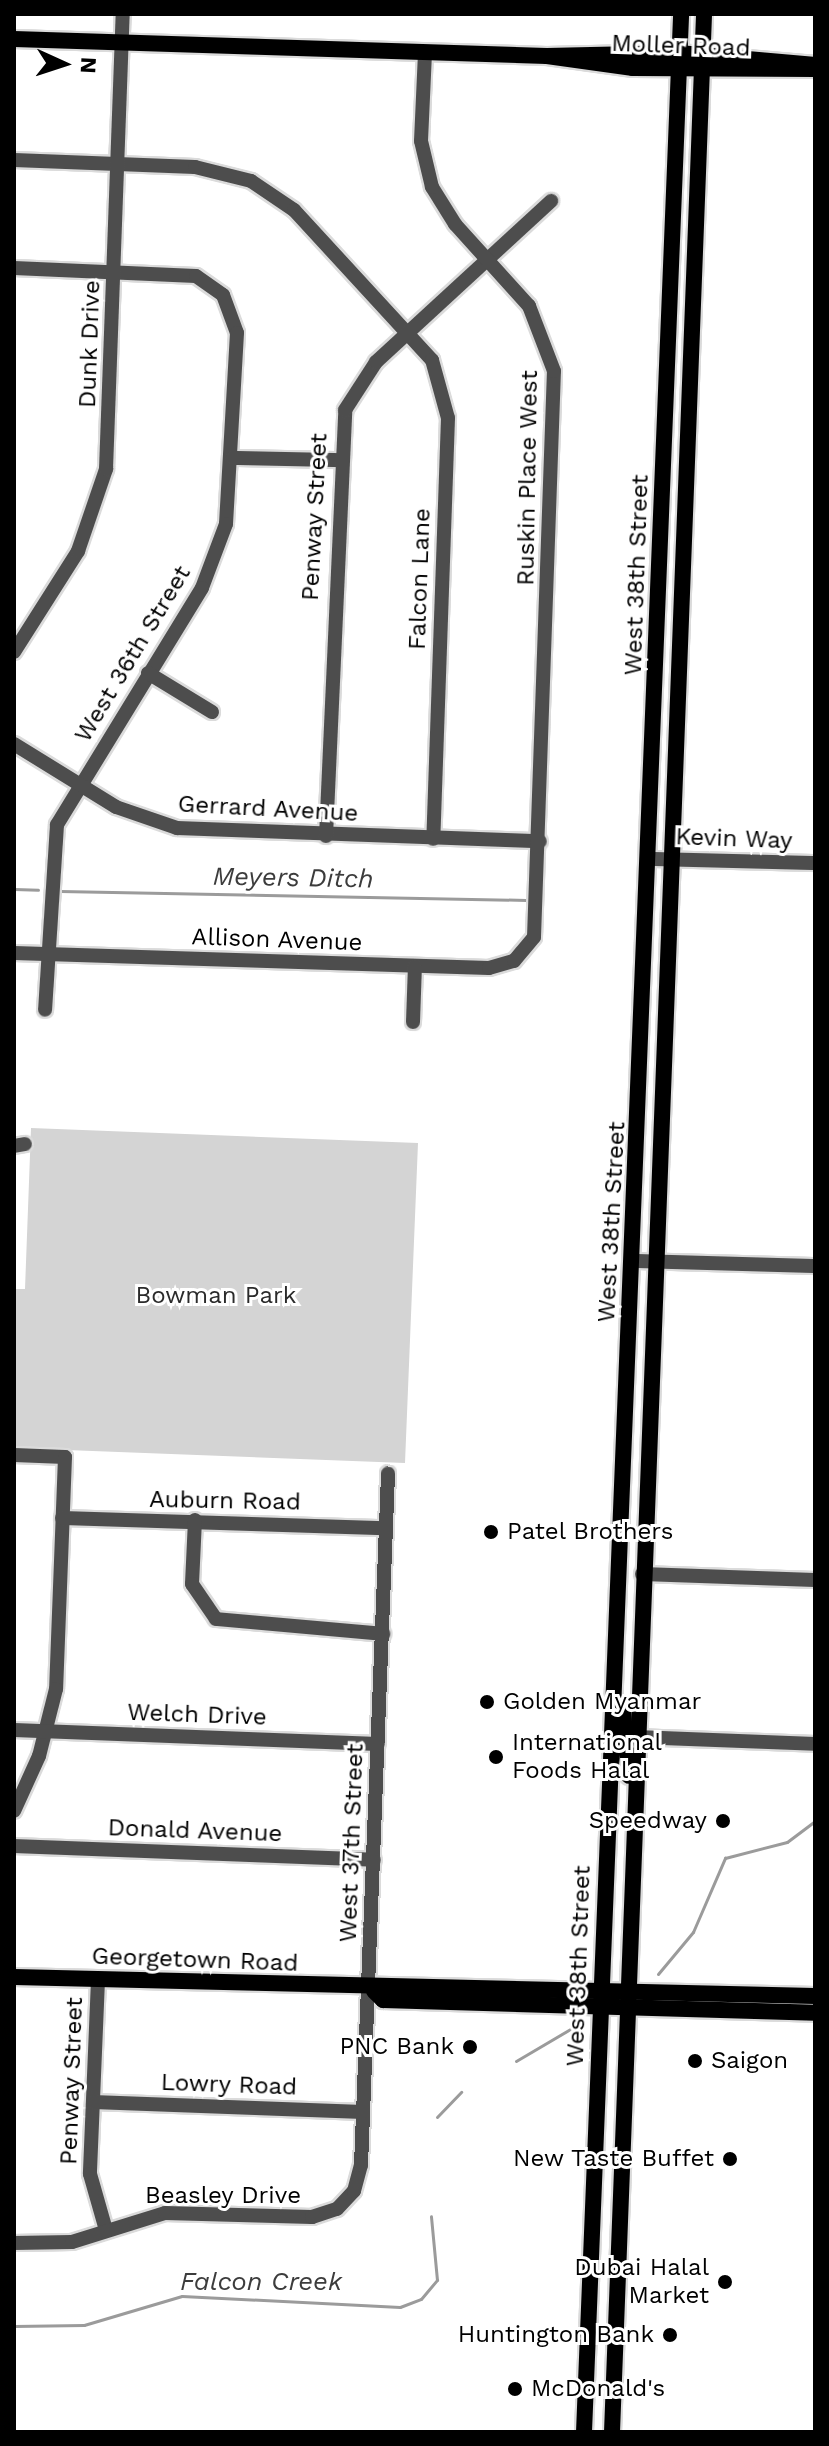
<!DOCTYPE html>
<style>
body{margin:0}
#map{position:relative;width:829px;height:2446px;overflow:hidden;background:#fff;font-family:"Work Sans",sans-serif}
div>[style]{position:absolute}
.green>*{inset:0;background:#d4d4d4}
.stream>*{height:3px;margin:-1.5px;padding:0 1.5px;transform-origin:1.5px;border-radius:1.5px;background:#9b9b9b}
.roads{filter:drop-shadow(2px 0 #dbdbdb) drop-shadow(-2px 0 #dbdbdb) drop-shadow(0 2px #dbdbdb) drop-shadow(0 -2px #dbdbdb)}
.minor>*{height:14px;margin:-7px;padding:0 7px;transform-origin:7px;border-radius:7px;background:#4d4d4d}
.major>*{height:16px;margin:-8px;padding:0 8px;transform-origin:8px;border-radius:8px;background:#000}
.dots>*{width:22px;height:22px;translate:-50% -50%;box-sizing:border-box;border:4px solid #fff;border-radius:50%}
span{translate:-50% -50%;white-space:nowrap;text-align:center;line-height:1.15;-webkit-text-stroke:6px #fff;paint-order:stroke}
.street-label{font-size:24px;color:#000}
.park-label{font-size:24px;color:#2b2b2b}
.poi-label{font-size:24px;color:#000}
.left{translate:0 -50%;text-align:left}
.right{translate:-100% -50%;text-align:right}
.water-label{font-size:26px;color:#3c3c3c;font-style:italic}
.frame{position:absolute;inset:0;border:16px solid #000;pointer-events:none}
.north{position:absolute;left:24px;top:24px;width:80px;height:80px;-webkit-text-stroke:6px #fff;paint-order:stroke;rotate:93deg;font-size:22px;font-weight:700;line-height:32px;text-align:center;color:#000}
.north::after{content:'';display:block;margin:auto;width:28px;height:36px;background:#000;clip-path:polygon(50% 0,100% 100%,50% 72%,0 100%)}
</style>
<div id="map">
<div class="green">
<i style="clip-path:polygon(31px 1128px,418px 1143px,405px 1463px,14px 1448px,14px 1289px,25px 1289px)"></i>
</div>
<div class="stream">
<i style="left:14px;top:889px;width:24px;rotate:2deg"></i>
<i style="left:60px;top:891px;width:466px;rotate:1.1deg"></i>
<i style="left:658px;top:1974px;width:55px;rotate:-50.2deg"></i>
<i style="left:693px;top:1932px;width:81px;rotate:-66.6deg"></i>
<i style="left:725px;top:1858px;width:64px;rotate:-14.5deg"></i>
<i style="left:787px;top:1842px;width:35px;rotate:-37deg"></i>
<i style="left:516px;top:2061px;width:65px;rotate:-30.5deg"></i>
<i style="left:437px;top:2117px;width:35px;rotate:-46deg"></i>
<i style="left:14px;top:2326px;width:70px;rotate:-0.8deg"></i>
<i style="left:84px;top:2325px;width:102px;rotate:-16.5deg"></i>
<i style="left:182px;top:2296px;width:218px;rotate:2.9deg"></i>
<i style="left:400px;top:2307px;width:22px;rotate:-21deg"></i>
<i style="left:421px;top:2299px;width:25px;rotate:-50deg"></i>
<i style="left:437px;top:2280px;width:64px;rotate:-95.4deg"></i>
</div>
<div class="roads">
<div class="minor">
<i style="left:14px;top:160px;width:181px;rotate:2.2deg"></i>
<i style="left:195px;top:167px;width:58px;rotate:14deg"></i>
<i style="left:251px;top:181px;width:52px;rotate:34deg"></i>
<i style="left:294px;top:210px;width:204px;rotate:47.4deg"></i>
<i style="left:432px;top:360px;width:60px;rotate:74.6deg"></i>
<i style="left:448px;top:418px;width:421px;rotate:92deg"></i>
<i style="left:14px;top:268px;width:182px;rotate:2.5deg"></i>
<i style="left:196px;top:276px;width:33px;rotate:35deg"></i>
<i style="left:223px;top:295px;width:40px;rotate:69.8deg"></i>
<i style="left:237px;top:333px;width:191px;rotate:93.3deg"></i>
<i style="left:226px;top:524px;width:68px;rotate:110.6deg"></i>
<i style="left:202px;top:588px;width:278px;rotate:121.5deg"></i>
<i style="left:57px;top:825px;width:185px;rotate:93.7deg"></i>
<i style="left:233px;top:458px;width:105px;rotate:1.1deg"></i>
<i style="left:14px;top:652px;width:120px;rotate:-57.6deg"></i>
<i style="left:78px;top:551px;width:87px;rotate:-71.1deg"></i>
<i style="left:106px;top:469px;width:455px;rotate:-87.9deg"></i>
<i style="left:148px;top:673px;width:75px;rotate:31.4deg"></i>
<i style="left:14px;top:744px;width:120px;rotate:31.7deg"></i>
<i style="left:116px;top:807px;width:65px;rotate:19deg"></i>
<i style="left:177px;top:828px;width:363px;rotate:2.1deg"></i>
<i style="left:326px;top:836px;width:426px;rotate:-87.4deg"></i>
<i style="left:345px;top:410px;width:57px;rotate:-57.1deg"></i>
<i style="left:376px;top:362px;width:238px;rotate:-42.6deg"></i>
<i style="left:651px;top:859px;width:164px;rotate:1.4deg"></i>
<i style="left:14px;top:953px;width:475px;rotate:1.8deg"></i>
<i style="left:489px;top:968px;width:26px;rotate:-16deg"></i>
<i style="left:514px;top:961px;width:31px;rotate:-50deg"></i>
<i style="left:534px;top:937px;width:566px;rotate:-87.98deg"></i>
<i style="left:554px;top:371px;width:70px;rotate:-111deg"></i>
<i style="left:529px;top:306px;width:110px;rotate:-132.1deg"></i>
<i style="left:455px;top:224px;width:44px;rotate:-121.9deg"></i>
<i style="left:432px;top:187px;width:47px;rotate:-103.4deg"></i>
<i style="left:421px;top:141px;width:89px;rotate:-87.4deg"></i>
<i style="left:413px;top:1022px;width:56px;rotate:-88deg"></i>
<i style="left:14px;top:1146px;width:11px;rotate:-10deg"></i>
<i style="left:635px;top:1261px;width:180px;rotate:1.6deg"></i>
<i style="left:14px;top:1455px;width:51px;rotate:2.2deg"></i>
<i style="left:65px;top:1457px;width:232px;rotate:92.2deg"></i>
<i style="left:56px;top:1689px;width:69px;rotate:104.2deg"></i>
<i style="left:39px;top:1756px;width:60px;rotate:114.4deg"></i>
<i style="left:62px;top:1518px;width:324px;rotate:1.8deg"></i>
<i style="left:195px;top:1520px;width:64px;rotate:92.7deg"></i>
<i style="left:192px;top:1584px;width:42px;rotate:55.6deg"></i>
<i style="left:216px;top:1619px;width:168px;rotate:5.1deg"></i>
<i style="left:642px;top:1574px;width:173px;rotate:2deg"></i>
<i style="left:14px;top:1730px;width:364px;rotate:2.2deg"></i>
<i style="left:636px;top:1737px;width:179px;rotate:2.2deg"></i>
<i style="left:14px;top:1846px;width:360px;rotate:2.2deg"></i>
<i style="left:98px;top:1980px;width:194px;rotate:92.4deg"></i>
<i style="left:90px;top:2174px;width:58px;rotate:74.1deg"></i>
<i style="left:93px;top:2102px;width:270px;rotate:2.1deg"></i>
<i style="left:14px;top:2243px;width:58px;rotate:-1deg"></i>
<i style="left:72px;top:2242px;width:97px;rotate:-17.3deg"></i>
<i style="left:165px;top:2213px;width:147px;rotate:1.6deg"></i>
<i style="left:312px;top:2217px;width:26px;rotate:-18deg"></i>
<i style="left:337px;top:2209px;width:25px;rotate:-47deg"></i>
<i style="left:354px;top:2191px;width:27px;rotate:-75deg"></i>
<i style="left:361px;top:2165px;width:692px;rotate:-87.76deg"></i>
</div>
<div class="major">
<i style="left:14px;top:39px;width:533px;rotate:1.83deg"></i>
<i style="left:547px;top:56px;width:132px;rotate:-1.3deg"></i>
<i style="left:679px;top:53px;width:137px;rotate:5deg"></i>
<i style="left:547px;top:56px;width:87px;rotate:7.9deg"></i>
<i style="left:633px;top:68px;width:182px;rotate:0.3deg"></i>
<i style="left:613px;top:1703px;width:13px;rotate:42deg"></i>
<i style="left:623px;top:1712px;width:64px;rotate:84.6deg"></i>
<i style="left:14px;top:1977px;width:801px;rotate:1.36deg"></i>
<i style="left:374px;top:1991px;width:13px;rotate:45deg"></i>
<i style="left:383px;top:2000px;width:432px;rotate:1.7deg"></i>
<i style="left:584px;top:2432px;width:2420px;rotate:-87.7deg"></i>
<i style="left:612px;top:2432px;width:2420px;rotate:-87.82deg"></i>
</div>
</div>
<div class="dots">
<i style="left:491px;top:1532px;background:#000"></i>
<i style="left:487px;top:1702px;background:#000"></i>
<i style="left:496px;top:1757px;background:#000"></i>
<i style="left:723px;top:1821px;background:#000"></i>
<i style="left:470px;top:2047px;background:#000"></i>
<i style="left:695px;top:2061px;background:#000"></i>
<i style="left:730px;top:2159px;background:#000"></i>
<i style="left:725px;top:2282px;background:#000"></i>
<i style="left:670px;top:2335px;background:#000"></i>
<i style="left:515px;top:2389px;background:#000"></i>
</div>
<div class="street-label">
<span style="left:681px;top:46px;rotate:2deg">Moller Road</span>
<span style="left:90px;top:344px;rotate:-88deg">Dunk Drive</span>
<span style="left:528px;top:478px;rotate:-89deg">Ruskin Place West</span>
<span style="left:315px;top:517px;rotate:-87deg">Penway Street</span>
<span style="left:637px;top:575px;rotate:-88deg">West 38th Street</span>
<span style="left:420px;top:579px;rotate:-88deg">Falcon Lane</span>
<span style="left:133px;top:654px;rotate:-59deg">West 36th Street</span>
<span style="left:268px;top:809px;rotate:3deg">Gerrard Avenue</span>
<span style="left:734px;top:839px;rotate:2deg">Kevin Way</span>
<span style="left:277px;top:940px;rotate:2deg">Allison Avenue</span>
<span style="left:612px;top:1222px;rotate:-87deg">West 38th Street</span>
<span style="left:225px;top:1501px;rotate:1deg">Auburn Road</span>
<span style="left:197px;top:1715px;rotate:2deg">Welch Drive</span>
<span style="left:195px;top:1831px;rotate:2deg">Donald Avenue</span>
<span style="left:352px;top:1843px;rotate:-88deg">West 37th Street</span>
<span style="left:195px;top:1960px;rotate:2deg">Georgetown Road</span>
<span style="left:579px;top:1966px;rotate:-88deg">West 38th Street</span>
<span style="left:72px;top:2081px;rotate:-88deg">Penway Street</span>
<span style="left:229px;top:2085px;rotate:2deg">Lowry Road</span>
<span style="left:223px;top:2196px">Beasley Drive</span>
</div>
<div class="park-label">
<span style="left:216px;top:1296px">Bowman Park</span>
</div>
<div class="poi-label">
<span class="left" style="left:507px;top:1532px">Patel Brothers</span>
<span class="left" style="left:503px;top:1702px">Golden Myanmar</span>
<span class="left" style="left:512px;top:1757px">International<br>Foods Halal</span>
<span class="right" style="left:707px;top:1821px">Speedway</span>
<span class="right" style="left:454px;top:2047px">PNC Bank</span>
<span class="left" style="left:711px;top:2061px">Saigon</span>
<span class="right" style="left:714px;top:2159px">New Taste Buffet</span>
<span class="right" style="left:709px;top:2282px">Dubai Halal<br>Market</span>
<span class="right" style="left:654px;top:2335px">Huntington Bank</span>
<span class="left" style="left:531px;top:2389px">McDonald's</span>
</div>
<div class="water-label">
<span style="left:293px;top:878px;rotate:1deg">Meyers Ditch</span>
<span style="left:261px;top:2282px">Falcon Creek</span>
</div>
<div class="frame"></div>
<div class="north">N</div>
</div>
